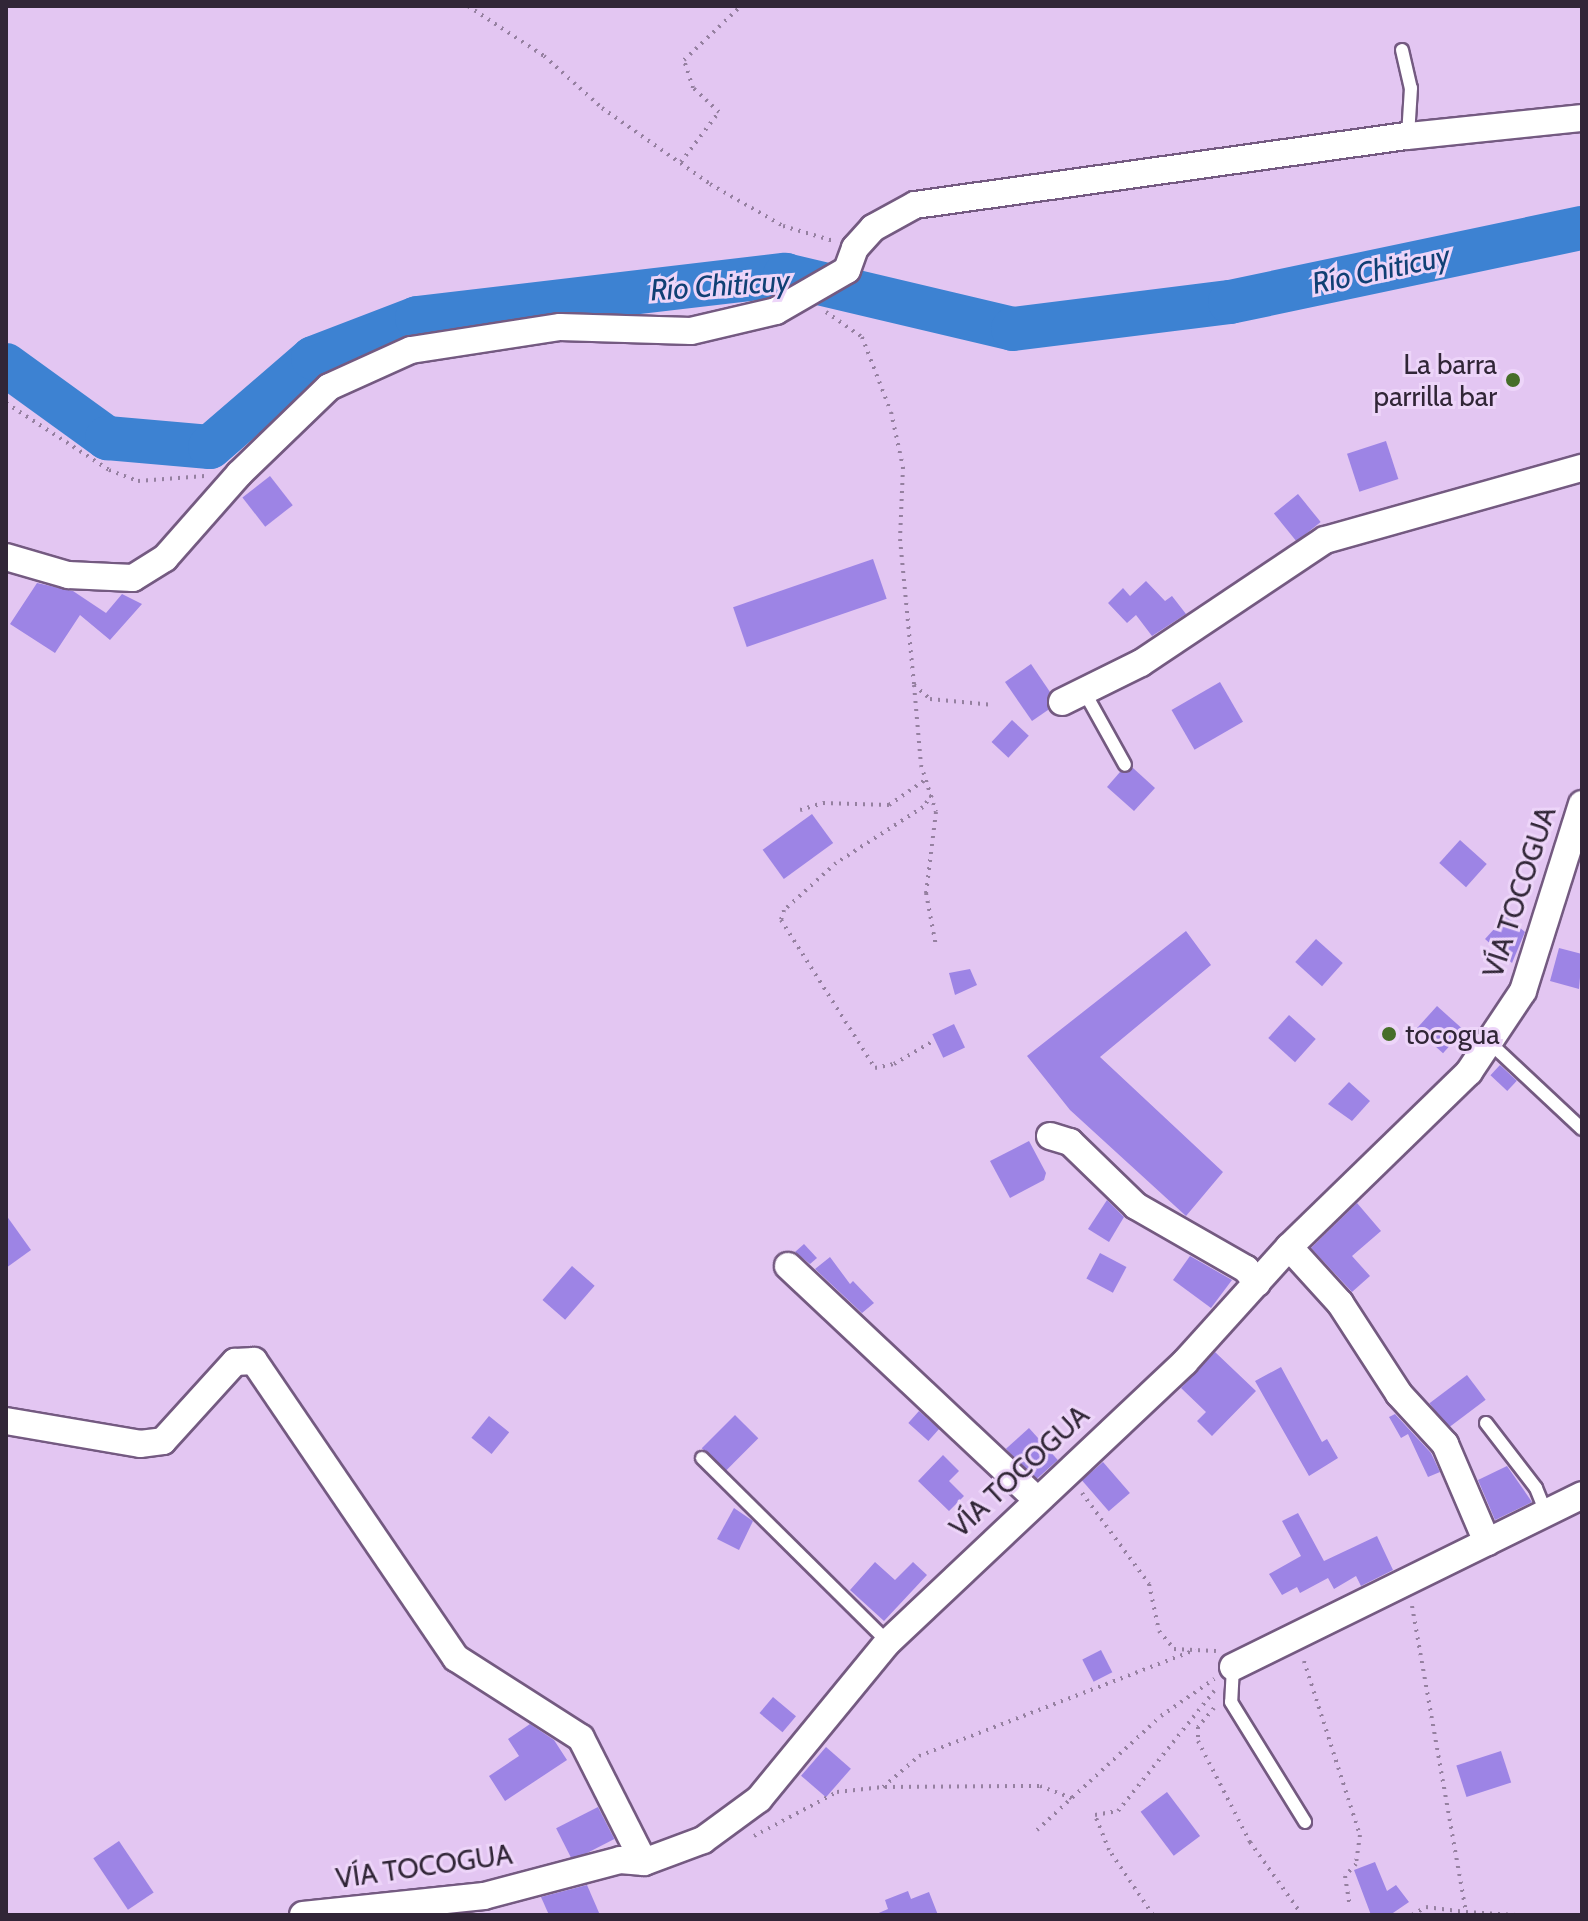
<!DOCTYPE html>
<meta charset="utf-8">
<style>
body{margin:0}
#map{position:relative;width:1588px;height:1921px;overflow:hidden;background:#e3c6f2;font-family:Cabin,sans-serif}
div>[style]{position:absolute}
.river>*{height:44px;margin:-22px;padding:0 22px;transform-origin:22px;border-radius:22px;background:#3d82d2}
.building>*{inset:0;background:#9d84e5;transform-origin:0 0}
.path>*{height:4px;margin-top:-2px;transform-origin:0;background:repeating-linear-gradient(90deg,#9580a0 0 2px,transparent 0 8px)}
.roads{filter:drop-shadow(2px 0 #745a81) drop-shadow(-2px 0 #745a81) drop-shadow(0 2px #745a81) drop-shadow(0 -2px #745a81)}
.service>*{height:12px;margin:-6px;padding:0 6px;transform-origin:6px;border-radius:6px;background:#fff}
.minor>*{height:26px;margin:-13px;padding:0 13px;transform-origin:13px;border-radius:13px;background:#fff}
.dots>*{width:22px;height:22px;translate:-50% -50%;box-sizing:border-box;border:4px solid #edd5f9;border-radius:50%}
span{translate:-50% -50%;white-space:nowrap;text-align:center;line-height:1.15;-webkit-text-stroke:6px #edd5f9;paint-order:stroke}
.poi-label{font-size:28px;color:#312637}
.right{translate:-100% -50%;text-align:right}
.left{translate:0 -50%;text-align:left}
.street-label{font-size:28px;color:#312637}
.water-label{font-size:30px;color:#104074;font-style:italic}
.frame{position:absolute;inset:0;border:8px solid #312637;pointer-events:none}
</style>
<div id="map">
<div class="river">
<i style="left:6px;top:365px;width:125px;rotate:35.9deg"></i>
<i style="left:107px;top:438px;width:103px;rotate:5deg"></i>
<i style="left:210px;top:447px;width:136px;rotate:-40.8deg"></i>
<i style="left:313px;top:358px;width:111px;rotate:-21deg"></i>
<i style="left:417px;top:318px;width:371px;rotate:-6.7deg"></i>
<i style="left:785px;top:275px;width:234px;rotate:13.3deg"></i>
<i style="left:1013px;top:329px;width:219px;rotate:-7.1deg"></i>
<i style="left:1230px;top:302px;width:360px;rotate:-11.9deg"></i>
</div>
<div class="building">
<i style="left:1386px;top:441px;width:40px;height:41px;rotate:72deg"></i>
<i style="left:270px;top:476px;width:37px;height:35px;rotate:52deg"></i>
<i style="left:1298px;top:494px;width:36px;height:31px;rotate:51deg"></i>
<i style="left:873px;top:559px;width:42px;height:148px;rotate:71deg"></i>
<i style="clip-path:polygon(1146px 581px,1165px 601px,1172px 596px,1186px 614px,1152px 636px,1136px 615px,1127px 623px,1108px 603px,1123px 588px,1130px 596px)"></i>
<i style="clip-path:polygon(37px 583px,73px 591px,106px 613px,122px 594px,142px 604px,110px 640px,80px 615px,55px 653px,10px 624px)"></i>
<i style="clip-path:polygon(1031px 664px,1050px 692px,1048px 710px,1032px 721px,1005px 682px)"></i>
<i style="left:1220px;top:682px;width:46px;height:56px;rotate:60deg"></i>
<i style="left:1012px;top:720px;width:23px;height:30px;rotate:43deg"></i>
<i style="clip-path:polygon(1133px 768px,1155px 788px,1134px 811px,1107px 787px,1120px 772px)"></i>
<i style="left:812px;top:814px;width:36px;height:61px;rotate:54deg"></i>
<i style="left:1460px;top:840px;width:36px;height:31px;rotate:42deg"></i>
<i style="clip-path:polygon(1506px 916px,1525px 932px,1512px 963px,1485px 939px)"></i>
<i style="clip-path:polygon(1186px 931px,1211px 965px,1100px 1057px,1223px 1172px,1186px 1216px,1070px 1110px,1027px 1056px)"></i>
<i style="left:1316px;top:939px;width:36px;height:31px;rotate:42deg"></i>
<i style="clip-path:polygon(1559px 948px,1582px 954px,1579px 989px,1550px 981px)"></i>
<i style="clip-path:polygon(970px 969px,977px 985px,955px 995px,949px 973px)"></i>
<i style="left:1437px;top:1006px;width:36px;height:31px;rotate:42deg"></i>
<i style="left:1289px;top:1015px;width:36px;height:31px;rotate:42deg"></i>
<i style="left:954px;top:1024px;width:26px;height:24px;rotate:65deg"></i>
<i style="left:1500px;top:1065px;width:23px;height:14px;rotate:43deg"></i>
<i style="clip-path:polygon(1349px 1082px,1370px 1101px,1352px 1121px,1328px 1104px)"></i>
<i style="clip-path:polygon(1029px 1141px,1046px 1173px,1044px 1180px,1010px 1198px,990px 1161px)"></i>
<i style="clip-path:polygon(1107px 1200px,1124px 1217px,1109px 1242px,1088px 1229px)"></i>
<i style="clip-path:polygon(1357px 1203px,1381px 1231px,1352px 1256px,1370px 1276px,1352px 1292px,1311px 1248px)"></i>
<i style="clip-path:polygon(6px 1215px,31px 1250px,6px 1268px)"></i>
<i style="clip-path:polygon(804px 1244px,817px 1258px,810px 1264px,795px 1252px)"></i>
<i style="left:1100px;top:1253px;width:30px;height:29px;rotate:28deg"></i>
<i style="clip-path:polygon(1190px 1256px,1232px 1280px,1211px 1308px,1173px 1280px)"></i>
<i style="clip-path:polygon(830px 1257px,850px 1284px,853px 1281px,874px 1303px,862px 1313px,815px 1269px)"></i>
<i style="left:572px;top:1266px;width:30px;height:45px;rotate:41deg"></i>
<i style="clip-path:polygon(1215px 1352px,1256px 1391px,1212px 1436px,1197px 1421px,1206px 1412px,1181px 1388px)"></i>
<i style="clip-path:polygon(1281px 1367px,1322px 1442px,1327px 1439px,1338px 1458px,1309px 1476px,1255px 1381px)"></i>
<i style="left:1467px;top:1375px;width:31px;height:47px;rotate:53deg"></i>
<i style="left:919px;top:1411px;width:27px;height:16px;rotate:42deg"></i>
<i style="clip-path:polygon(1395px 1414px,1431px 1453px,1440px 1472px,1428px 1477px,1408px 1434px,1401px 1438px,1389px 1417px)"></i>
<i style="left:735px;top:1415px;width:33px;height:47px;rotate:45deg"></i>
<i style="left:489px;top:1416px;width:26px;height:28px;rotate:39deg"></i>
<i style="left:1029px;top:1428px;width:43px;height:31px;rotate:48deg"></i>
<i style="clip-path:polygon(943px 1455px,959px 1471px,949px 1481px,964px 1496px,949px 1511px,918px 1481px)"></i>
<i style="left:1103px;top:1462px;width:41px;height:28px;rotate:49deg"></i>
<i style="clip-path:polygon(1507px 1466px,1532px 1502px,1495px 1520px,1478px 1480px)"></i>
<i style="clip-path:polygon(734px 1508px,753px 1521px,739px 1550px,717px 1539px)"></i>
<i style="clip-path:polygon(1298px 1513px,1324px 1561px,1377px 1536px,1393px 1570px,1361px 1586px,1356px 1576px,1334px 1589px,1328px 1578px,1300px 1593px,1297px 1587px,1282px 1595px,1269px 1574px,1301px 1556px,1282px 1521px)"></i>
<i style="clip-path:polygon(875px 1562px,895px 1580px,913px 1562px,927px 1575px,884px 1621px,850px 1590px)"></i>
<i style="left:1101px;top:1650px;width:25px;height:21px;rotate:63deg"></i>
<i style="left:773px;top:1697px;width:30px;height:21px;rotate:40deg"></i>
<i style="clip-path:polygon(530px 1724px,554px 1740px,567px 1760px,505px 1801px,489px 1776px,519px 1756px,508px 1739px)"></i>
<i style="left:826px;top:1747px;width:33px;height:38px;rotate:41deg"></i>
<i style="left:1501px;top:1751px;width:33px;height:47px;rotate:72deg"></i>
<i style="left:1167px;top:1792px;width:55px;height:33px;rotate:53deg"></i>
<i style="left:598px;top:1807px;width:36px;height:47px;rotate:63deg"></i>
<i style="left:119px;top:1841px;width:62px;height:31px;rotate:56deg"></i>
<i style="clip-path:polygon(1375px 1862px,1387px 1891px,1396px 1885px,1409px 1902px,1390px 1915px,1371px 1915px,1354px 1870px)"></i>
<i style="clip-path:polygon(587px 1885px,600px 1915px,549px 1915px,541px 1897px)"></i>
<i style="clip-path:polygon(908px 1891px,911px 1899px,929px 1892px,938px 1915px,874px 1915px,888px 1909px,885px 1900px)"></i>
</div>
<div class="path">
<i style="left:468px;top:6px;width:91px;rotate:33.3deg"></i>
<i style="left:544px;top:56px;width:78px;rotate:41.9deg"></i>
<i style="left:602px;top:108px;width:132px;rotate:35.1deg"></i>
<i style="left:710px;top:184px;width:84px;rotate:29.9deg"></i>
<i style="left:783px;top:226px;width:53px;rotate:16.4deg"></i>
<i style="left:681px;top:162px;width:63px;rotate:-52.8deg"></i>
<i style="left:719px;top:112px;width:35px;rotate:-137deg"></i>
<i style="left:693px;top:88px;width:29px;rotate:-108deg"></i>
<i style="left:684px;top:60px;width:79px;rotate:-43.5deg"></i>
<i style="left:826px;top:312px;width:44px;rotate:34.8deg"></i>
<i style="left:862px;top:337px;width:80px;rotate:68.9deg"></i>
<i style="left:891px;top:412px;width:56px;rotate:77.7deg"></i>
<i style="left:903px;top:467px;width:72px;rotate:92.4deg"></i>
<i style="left:900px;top:539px;width:147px;rotate:84.5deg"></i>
<i style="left:914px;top:685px;width:21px;rotate:41deg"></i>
<i style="left:930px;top:699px;width:64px;rotate:5.4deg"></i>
<i style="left:6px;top:403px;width:123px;rotate:33deg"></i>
<i style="left:109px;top:470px;width:31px;rotate:21deg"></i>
<i style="left:138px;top:481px;width:67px;rotate:-4.3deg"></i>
<i style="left:914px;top:685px;width:80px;rotate:85deg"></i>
<i style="left:921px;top:765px;width:49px;rotate:72.3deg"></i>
<i style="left:936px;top:812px;width:82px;rotate:97deg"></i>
<i style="left:926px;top:893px;width:54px;rotate:79.3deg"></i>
<i style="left:932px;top:795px;width:15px;rotate:127deg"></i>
<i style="left:923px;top:807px;width:103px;rotate:147.2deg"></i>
<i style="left:836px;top:863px;width:70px;rotate:137.9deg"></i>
<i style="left:784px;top:910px;width:10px;rotate:107deg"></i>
<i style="left:781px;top:920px;width:175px;rotate:57.6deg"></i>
<i style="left:875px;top:1068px;width:19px;rotate:-12deg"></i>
<i style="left:894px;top:1064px;width:45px;rotate:-30.5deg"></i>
<i style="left:800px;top:810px;width:24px;rotate:-17deg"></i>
<i style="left:823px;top:803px;width:66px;rotate:1.7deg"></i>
<i style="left:889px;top:805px;width:44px;rotate:-34.8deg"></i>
<i style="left:1082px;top:1493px;width:113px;rotate:53.6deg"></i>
<i style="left:1149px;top:1584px;width:48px;rotate:78deg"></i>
<i style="left:1159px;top:1631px;width:23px;rotate:50deg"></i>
<i style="left:1174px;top:1649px;width:42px;rotate:2.7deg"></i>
<i style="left:1412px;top:1606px;width:311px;rotate:80deg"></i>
<i style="left:1466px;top:1912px;width:50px;rotate:3.4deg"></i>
<i style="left:1304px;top:1661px;width:183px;rotate:72.2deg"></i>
<i style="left:1360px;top:1835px;width:29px;rotate:98deg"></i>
<i style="left:1356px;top:1864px;width:16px;rotate:133deg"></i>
<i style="left:1345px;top:1876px;width:31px;rotate:81deg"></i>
<i style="left:1214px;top:1708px;width:25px;rotate:130deg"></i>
<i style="left:1198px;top:1727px;width:14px;rotate:90deg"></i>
<i style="left:1198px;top:1741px;width:114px;rotate:62.8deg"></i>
<i style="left:1250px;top:1842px;width:90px;rotate:54.5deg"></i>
<i style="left:885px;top:1787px;width:155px;rotate:-0.4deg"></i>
<i style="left:1040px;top:1786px;width:34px;rotate:21deg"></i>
<i style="left:1037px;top:1830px;width:168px;rotate:-42.6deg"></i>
<i style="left:1161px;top:1716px;width:65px;rotate:-34.9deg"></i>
<i style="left:754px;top:1836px;width:94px;rotate:-27.9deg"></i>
<i style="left:837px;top:1792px;width:46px;rotate:-6.2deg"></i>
<i style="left:883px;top:1787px;width:48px;rotate:-40.7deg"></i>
<i style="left:919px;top:1756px;width:296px;rotate:-21deg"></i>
<i style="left:1153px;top:1915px;width:78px;rotate:-124.1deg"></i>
<i style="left:1109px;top:1850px;width:38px;rotate:-112deg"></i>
<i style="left:1095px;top:1815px;width:23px;rotate:-10deg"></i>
<i style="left:1118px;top:1811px;width:154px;rotate:-51.3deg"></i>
<i style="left:1412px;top:1915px;width:16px;rotate:-30deg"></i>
<i style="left:1426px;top:1907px;width:40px;rotate:7.1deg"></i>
</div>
<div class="roads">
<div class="service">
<i style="left:1402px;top:50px;width:39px;rotate:77deg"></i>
<i style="left:1411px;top:88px;width:48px;rotate:93.6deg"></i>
<i style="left:1085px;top:693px;width:82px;rotate:60.9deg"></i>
<i style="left:1489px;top:1042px;width:127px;rotate:43.1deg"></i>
<i style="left:1486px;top:1423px;width:82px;rotate:52.4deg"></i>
<i style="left:1536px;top:1488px;width:27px;rotate:68deg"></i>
<i style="left:702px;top:1458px;width:262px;rotate:44.7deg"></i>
<i style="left:1233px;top:1667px;width:35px;rotate:93deg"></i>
<i style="left:1231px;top:1702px;width:141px;rotate:58.3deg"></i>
</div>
<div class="minor">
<i style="left:6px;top:557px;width:65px;rotate:16.2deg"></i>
<i style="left:68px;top:575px;width:65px;rotate:2.6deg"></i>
<i style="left:133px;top:578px;width:38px;rotate:-32deg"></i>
<i style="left:165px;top:558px;width:112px;rotate:-48.6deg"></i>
<i style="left:239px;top:474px;width:125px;rotate:-44deg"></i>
<i style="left:329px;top:387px;width:90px;rotate:-24.3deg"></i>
<i style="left:411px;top:350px;width:151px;rotate:-8.8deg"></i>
<i style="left:560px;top:327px;width:131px;rotate:1.7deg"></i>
<i style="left:691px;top:331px;width:87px;rotate:-13.2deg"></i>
<i style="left:776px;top:311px;width:82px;rotate:-30deg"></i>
<i style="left:847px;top:270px;width:23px;rotate:-70deg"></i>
<i style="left:855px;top:248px;width:27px;rotate:-48deg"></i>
<i style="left:873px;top:228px;width:48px;rotate:-28.7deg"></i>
<i style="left:915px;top:205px;width:498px;rotate:-8deg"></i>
<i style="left:1408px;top:136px;width:175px;rotate:-5.9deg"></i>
<i style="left:1062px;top:702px;width:88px;rotate:-26.3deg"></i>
<i style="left:1141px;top:663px;width:221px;rotate:-33.8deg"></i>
<i style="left:1325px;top:540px;width:267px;rotate:-15.7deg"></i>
<i style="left:1050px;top:1136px;width:21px;rotate:17deg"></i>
<i style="left:1070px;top:1142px;width:92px;rotate:44.1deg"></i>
<i style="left:1136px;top:1206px;width:127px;rotate:29.8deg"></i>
<i style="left:1246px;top:1269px;width:18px;rotate:52deg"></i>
<i style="left:1289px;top:1247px;width:76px;rotate:47.7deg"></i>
<i style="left:1340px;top:1303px;width:108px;rotate:57deg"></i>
<i style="left:1399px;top:1394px;width:68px;rotate:47.4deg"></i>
<i style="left:1445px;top:1444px;width:107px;rotate:66.8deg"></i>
<i style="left:788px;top:1266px;width:340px;rotate:43.2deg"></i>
<i style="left:6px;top:1421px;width:136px;rotate:9.7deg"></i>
<i style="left:140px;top:1444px;width:23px;rotate:-7deg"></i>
<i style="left:163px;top:1441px;width:107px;rotate:-47.7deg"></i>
<i style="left:235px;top:1362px;width:19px;rotate:-3deg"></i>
<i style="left:254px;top:1361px;width:359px;rotate:55.8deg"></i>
<i style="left:456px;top:1658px;width:148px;rotate:32.6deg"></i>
<i style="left:581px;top:1738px;width:139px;rotate:63.1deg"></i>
<i style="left:1233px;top:1667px;width:389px;rotate:-26.2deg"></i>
<i style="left:303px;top:1915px;width:182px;rotate:-6deg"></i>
<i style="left:484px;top:1896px;width:141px;rotate:-14.8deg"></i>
<i style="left:620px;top:1860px;width:24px;rotate:5deg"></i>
<i style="left:644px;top:1862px;width:63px;rotate:-20.4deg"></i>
<i style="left:703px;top:1840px;width:69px;rotate:-36.2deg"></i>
<i style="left:759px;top:1799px;width:203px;rotate:-50.6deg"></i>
<i style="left:888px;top:1642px;width:408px;rotate:-43.3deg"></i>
<i style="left:1185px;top:1362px;width:155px;rotate:-47.9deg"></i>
<i style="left:1289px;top:1247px;width:251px;rotate:-44.2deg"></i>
<i style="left:1469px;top:1072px;width:97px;rotate:-56.3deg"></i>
<i style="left:1523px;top:991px;width:196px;rotate:-72.5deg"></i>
</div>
</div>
<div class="dots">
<i style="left:1513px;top:380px;background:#466e29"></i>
<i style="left:1389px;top:1034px;background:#466e29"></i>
</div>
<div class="poi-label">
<span class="right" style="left:1497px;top:380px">La barra<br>parrilla bar</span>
<span class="left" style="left:1405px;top:1034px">tocogua</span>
</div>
<div class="street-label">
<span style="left:1519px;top:892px;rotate:-72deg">VÍA TOCOGUA</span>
<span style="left:1019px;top:1471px;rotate:-43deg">VÍA TOCOGUA</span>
<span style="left:424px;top:1866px;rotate:-8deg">VÍA TOCOGUA</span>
</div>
<div class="water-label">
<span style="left:1381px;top:270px;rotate:-12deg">Río Chiticuy</span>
<span style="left:720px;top:286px;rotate:-4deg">Río Chiticuy</span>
</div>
<div class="frame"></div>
</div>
